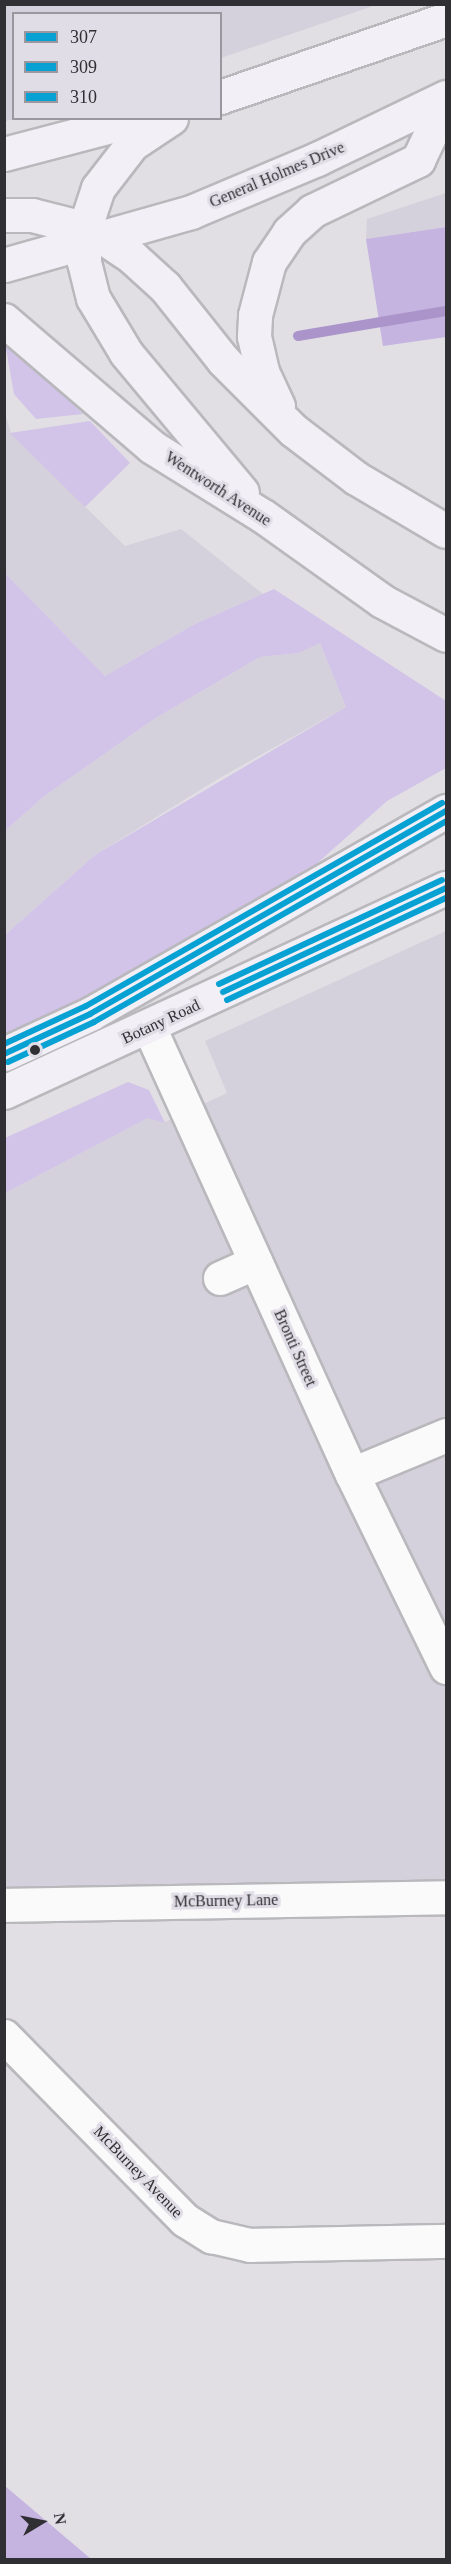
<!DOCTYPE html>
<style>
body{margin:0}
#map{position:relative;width:451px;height:2564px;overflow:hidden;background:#e1dfe4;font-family:Georgia,serif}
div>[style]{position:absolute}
.built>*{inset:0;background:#d5d1dc}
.green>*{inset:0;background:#d2c3e8}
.forest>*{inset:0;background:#c5b3e0}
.stream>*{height:10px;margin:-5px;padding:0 5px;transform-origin:5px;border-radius:5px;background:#aa94ca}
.roads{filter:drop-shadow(2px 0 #b9b8bc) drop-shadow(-2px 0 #b9b8bc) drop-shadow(0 2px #b9b8bc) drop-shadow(0 -2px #b9b8bc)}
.minor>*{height:33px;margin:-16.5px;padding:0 16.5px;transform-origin:16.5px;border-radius:16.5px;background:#fafafb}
.major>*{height:33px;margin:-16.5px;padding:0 16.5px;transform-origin:16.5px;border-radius:16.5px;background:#f2f0f6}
.bus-1>*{height:6px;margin:-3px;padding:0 3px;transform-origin:3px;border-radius:3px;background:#07a1d3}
.bus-2>*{height:6px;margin:-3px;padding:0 3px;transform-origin:3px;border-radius:3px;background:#07a1d3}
.bus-3>*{height:6px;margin:-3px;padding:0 3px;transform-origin:3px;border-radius:3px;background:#07a1d3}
.dots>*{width:16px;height:16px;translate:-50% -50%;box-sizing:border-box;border:3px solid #e0dde6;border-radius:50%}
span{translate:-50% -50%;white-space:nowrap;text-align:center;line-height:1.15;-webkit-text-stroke:6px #e0dde6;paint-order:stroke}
.street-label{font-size:16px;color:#302f33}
.frame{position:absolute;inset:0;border:6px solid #302f33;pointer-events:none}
.legend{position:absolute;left:12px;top:12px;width:210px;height:108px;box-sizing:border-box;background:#e0dde6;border:2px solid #9a979e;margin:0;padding:8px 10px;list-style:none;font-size:18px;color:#302f33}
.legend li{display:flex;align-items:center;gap:12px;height:30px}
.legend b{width:30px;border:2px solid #9a979e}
.north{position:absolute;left:12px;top:2492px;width:60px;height:60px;-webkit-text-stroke:4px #e0dde6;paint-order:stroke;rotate:80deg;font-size:16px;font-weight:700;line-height:24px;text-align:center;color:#302f33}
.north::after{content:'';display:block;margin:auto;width:21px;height:27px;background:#302f33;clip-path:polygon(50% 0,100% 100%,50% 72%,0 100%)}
</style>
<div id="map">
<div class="built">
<i style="clip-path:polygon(4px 5px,5px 4px,376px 5px,221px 58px,220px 14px,14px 14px,16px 119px,5px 121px)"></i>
<i style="clip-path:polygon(446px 193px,446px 227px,366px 239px,367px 219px)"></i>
<i style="clip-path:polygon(6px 417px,11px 433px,125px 546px,181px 529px,263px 594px,195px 624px,105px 676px,5px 573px)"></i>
<i style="clip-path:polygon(320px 643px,346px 707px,218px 779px,95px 855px,5px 935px,5px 831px,43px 797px,154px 719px,260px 657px,299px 653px)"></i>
<i style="clip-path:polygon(446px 931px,446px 1884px,5px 1889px,5px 1193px,148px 1118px,165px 1122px,227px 1093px,205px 1041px)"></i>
</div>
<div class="green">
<i style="clip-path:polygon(5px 343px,36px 368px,83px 414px,36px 419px,14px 394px)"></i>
<i style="clip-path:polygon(90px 421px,130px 463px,85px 507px,10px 433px)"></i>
<i style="clip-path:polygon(5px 573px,105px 676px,195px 624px,274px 589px,446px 701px,446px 768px,387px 801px,313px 867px,68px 1006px,5px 1037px,5px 935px,95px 855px,346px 707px,320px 643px,299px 653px,260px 657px,154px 719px,43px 797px,5px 831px)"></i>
<i style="clip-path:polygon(128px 1082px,149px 1090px,165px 1123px,148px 1118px,5px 1193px,5px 1138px)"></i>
</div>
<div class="forest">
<i style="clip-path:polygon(446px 227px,446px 337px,383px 346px,366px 239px)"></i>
<i style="clip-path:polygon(4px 2486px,5px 2486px,91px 2559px,5px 2559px)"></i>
</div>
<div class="stream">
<i style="left:298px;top:336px;width:150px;rotate:-9.6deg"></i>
</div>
<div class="roads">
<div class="minor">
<i style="left:149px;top:1027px;width:491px;rotate:65.6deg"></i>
<i style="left:352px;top:1474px;width:215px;rotate:64deg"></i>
<i style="left:220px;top:1278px;width:39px;rotate:-24deg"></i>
<i style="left:352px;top:1474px;width:102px;rotate:-22.5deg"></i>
<i style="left:4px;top:1905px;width:442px;rotate:-1deg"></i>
<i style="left:4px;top:2036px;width:258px;rotate:45.5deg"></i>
<i style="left:185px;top:2220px;width:31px;rotate:32deg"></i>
<i style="left:211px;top:2236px;width:40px;rotate:13deg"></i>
<i style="left:250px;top:2245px;width:196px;rotate:-1.2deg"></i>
</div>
<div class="major">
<i style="left:220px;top:97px;width:239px;rotate:-19deg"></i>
<i style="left:171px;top:118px;width:47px;rotate:146.3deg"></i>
<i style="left:132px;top:144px;width:56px;rotate:127.7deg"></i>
<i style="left:98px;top:188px;width:44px;rotate:108.4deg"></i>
<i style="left:84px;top:230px;width:32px;rotate:90deg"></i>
<i style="left:84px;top:262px;width:37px;rotate:76deg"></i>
<i style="left:93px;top:298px;width:64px;rotate:59deg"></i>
<i style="left:126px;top:353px;width:181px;rotate:50.2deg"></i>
<i style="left:4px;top:154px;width:142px;rotate:-14.7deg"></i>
<i style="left:4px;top:215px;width:28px"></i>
<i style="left:32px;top:215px;width:41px;rotate:14deg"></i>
<i style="left:72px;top:225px;width:31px;rotate:21deg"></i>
<i style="left:101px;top:236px;width:37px;rotate:34deg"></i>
<i style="left:132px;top:257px;width:45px;rotate:42.3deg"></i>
<i style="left:165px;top:287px;width:93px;rotate:51.5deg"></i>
<i style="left:223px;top:360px;width:99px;rotate:45deg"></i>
<i style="left:293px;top:430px;width:79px;rotate:37.3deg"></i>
<i style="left:356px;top:478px;width:104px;rotate:30.5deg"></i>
<i style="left:4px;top:265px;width:194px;rotate:-15.8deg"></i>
<i style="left:191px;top:212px;width:137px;rotate:-22.8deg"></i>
<i style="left:317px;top:159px;width:143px;rotate:-25.7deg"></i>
<i style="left:4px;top:320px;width:195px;rotate:40.6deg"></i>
<i style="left:152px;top:447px;width:131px;rotate:31.9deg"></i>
<i style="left:263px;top:516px;width:146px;rotate:35.5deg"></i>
<i style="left:382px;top:601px;width:72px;rotate:28deg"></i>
<i style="left:278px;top:406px;width:38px;rotate:-115deg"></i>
<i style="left:262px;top:371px;width:36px;rotate:-103deg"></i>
<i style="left:254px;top:336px;width:21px;rotate:-87deg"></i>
<i style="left:255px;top:315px;width:55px;rotate:-75.2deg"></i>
<i style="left:269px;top:262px;width:36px;rotate:-56deg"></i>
<i style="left:289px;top:232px;width:31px;rotate:-42deg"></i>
<i style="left:312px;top:211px;width:118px;rotate:-25.7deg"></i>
<i style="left:418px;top:160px;width:65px;rotate:-64.6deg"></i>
<i style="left:4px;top:1054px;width:95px;rotate:-24.9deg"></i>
<i style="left:90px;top:1014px;width:410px;rotate:-29.7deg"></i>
<i style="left:4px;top:1092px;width:487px;rotate:-24.8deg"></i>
</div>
</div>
<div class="bus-1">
<i style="left:223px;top:992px;width:246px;rotate:-25deg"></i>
<i style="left:4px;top:1054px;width:95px;rotate:-24.9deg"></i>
<i style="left:90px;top:1014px;width:410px;rotate:-29.7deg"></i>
</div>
<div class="bus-2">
<i style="left:227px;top:1000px;width:242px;rotate:-25deg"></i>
<i style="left:8px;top:1062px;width:95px;rotate:-24.9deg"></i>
<i style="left:94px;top:1022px;width:405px;rotate:-29.7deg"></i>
</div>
<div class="bus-3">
<i style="left:219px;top:984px;width:246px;rotate:-25deg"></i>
<i style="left:4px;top:1044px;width:90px;rotate:-24.9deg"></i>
<i style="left:86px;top:1006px;width:410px;rotate:-29.7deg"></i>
</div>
<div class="dots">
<i style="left:35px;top:1050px;background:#302f33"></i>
</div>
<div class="street-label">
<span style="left:277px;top:175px;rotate:-23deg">General Holmes Drive</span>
<span style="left:218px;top:489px;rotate:33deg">Wentworth Avenue</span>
<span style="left:161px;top:1022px;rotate:-25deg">Botany Road</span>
<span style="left:295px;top:1348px;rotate:66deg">Bronti Street</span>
<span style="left:226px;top:1901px;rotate:-1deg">McBurney Lane</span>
<span style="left:138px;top:2172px;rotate:46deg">McBurney Avenue</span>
</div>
<div class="frame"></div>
<ul class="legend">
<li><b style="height:8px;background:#07a1d3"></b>307</li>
<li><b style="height:8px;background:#07a1d3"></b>309</li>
<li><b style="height:8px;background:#07a1d3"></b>310</li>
</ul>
<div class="north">N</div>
</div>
